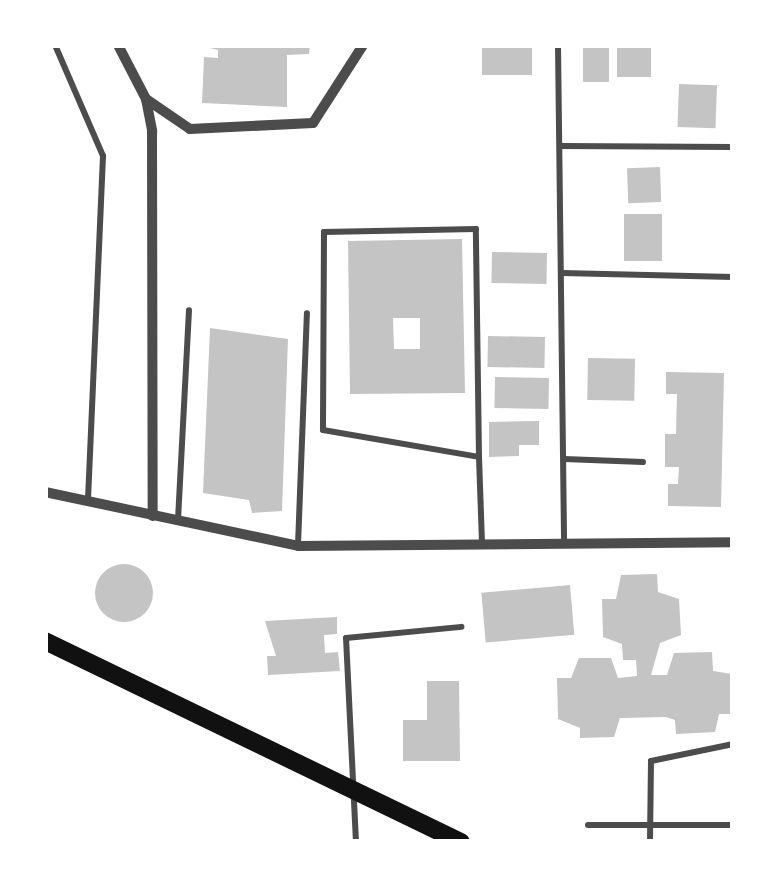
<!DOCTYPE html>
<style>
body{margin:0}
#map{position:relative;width:778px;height:887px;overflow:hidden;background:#fff;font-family:Quicksand,sans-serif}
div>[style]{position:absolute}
.building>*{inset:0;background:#c4c4c4;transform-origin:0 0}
.round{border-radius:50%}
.service>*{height:6px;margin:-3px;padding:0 3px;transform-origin:3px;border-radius:3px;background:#4c4c4c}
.minor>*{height:10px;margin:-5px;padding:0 5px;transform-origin:5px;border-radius:5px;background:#4c4c4c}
.secondary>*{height:18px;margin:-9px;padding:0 9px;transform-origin:9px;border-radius:9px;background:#111}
span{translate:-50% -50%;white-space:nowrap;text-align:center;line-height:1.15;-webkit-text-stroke:8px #fff;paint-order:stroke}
.frame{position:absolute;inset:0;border:48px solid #fff;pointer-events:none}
</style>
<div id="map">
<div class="building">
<i style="clip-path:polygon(197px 45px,310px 45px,309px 54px,287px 55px,287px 107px,202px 103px,204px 57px,218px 58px,218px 50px)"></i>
<i style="left:482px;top:45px;width:50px;height:30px"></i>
<i style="left:583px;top:45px;width:26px;height:37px"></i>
<i style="left:617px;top:45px;width:34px;height:32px"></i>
<i style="left:679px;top:84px;width:38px;height:43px;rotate:2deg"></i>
<i style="left:660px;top:167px;width:35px;height:33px;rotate:88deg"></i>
<i style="left:624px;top:214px;width:38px;height:47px"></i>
<i style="clip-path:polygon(evenodd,462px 239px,465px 393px,350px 394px,348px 241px,462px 239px,393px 318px,420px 318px,420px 349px,394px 349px,393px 318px)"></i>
<i style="left:492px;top:252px;width:55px;height:31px;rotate:1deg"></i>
<i style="clip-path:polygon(210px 328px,288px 339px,282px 511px,252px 513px,249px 500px,203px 493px)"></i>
<i style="left:488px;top:336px;width:57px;height:31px;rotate:1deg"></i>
<i style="left:588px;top:358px;width:47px;height:42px;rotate:1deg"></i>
<i style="clip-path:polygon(666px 372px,724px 373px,721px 507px,668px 506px,668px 484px,678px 484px,679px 467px,665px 467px,665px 434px,676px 434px,677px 394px,666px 394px)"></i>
<i style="left:495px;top:377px;width:54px;height:31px;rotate:1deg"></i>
<i style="clip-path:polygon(539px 421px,539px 445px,519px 445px,519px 456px,489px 457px,489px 422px)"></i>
<i class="round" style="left:95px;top:564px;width:58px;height:58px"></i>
<i style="clip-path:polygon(657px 574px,658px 592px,679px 599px,681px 635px,660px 643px,651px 675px,667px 675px,674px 653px,712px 652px,713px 671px,732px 674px,733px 714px,719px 714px,715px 732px,676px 734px,675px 720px,666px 717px,620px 718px,614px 737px,580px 738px,580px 728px,558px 719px,557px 678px,571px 678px,579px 658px,611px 658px,618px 678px,637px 676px,636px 660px,623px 660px,622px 644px,603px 637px,602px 599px,616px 599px,621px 575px)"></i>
<i style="left:570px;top:585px;width:50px;height:89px;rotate:85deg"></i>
<i style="clip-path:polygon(337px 617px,337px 634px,324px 635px,325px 653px,338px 652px,340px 671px,268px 675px,267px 656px,276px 656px,265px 621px)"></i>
<i style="clip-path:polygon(427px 681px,459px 681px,460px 761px,403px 761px,403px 720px,427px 720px)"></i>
</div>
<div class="service">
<i style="left:55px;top:45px;width:121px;rotate:66.6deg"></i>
<i style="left:103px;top:156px;width:344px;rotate:92.5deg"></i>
<i style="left:558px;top:45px;width:495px;rotate:89.3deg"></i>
<i style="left:561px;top:146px;width:172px;rotate:0.3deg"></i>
<i style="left:562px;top:273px;width:171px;rotate:1.3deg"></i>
<i style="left:479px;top:457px;width:228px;rotate:-90.8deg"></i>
<i style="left:476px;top:229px;width:152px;rotate:178.9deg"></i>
<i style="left:324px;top:232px;width:198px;rotate:90.3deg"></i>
<i style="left:323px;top:430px;width:158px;rotate:9.8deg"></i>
<i style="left:479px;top:457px;width:85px;rotate:88deg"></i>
<i style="left:564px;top:459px;width:79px;rotate:2.2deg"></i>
<i style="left:178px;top:520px;width:210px;rotate:-87deg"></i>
<i style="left:298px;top:545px;width:232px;rotate:-87.8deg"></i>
<i style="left:588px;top:825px;width:145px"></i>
<i style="left:356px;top:842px;width:204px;rotate:-92.8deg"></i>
<i style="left:346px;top:638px;width:116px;rotate:-5.5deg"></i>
<i style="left:650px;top:842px;width:81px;rotate:-89.3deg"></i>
<i style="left:651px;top:761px;width:84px;rotate:-11.7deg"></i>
</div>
<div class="minor">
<i style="left:118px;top:45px;width:61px;rotate:62.6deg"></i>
<i style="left:146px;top:99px;width:33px;rotate:79deg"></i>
<i style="left:152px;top:131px;width:385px;rotate:89.9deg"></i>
<i style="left:146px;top:99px;width:53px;rotate:34.3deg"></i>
<i style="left:190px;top:129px;width:123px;rotate:-2.8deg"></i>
<i style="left:313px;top:123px;width:93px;rotate:-57.3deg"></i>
<i style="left:45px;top:492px;width:259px;rotate:12deg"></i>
<i style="left:298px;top:546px;width:435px;rotate:-0.5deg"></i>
</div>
<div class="secondary">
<i style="left:45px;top:641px;width:462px;rotate:25.8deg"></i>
</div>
<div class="frame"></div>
</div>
